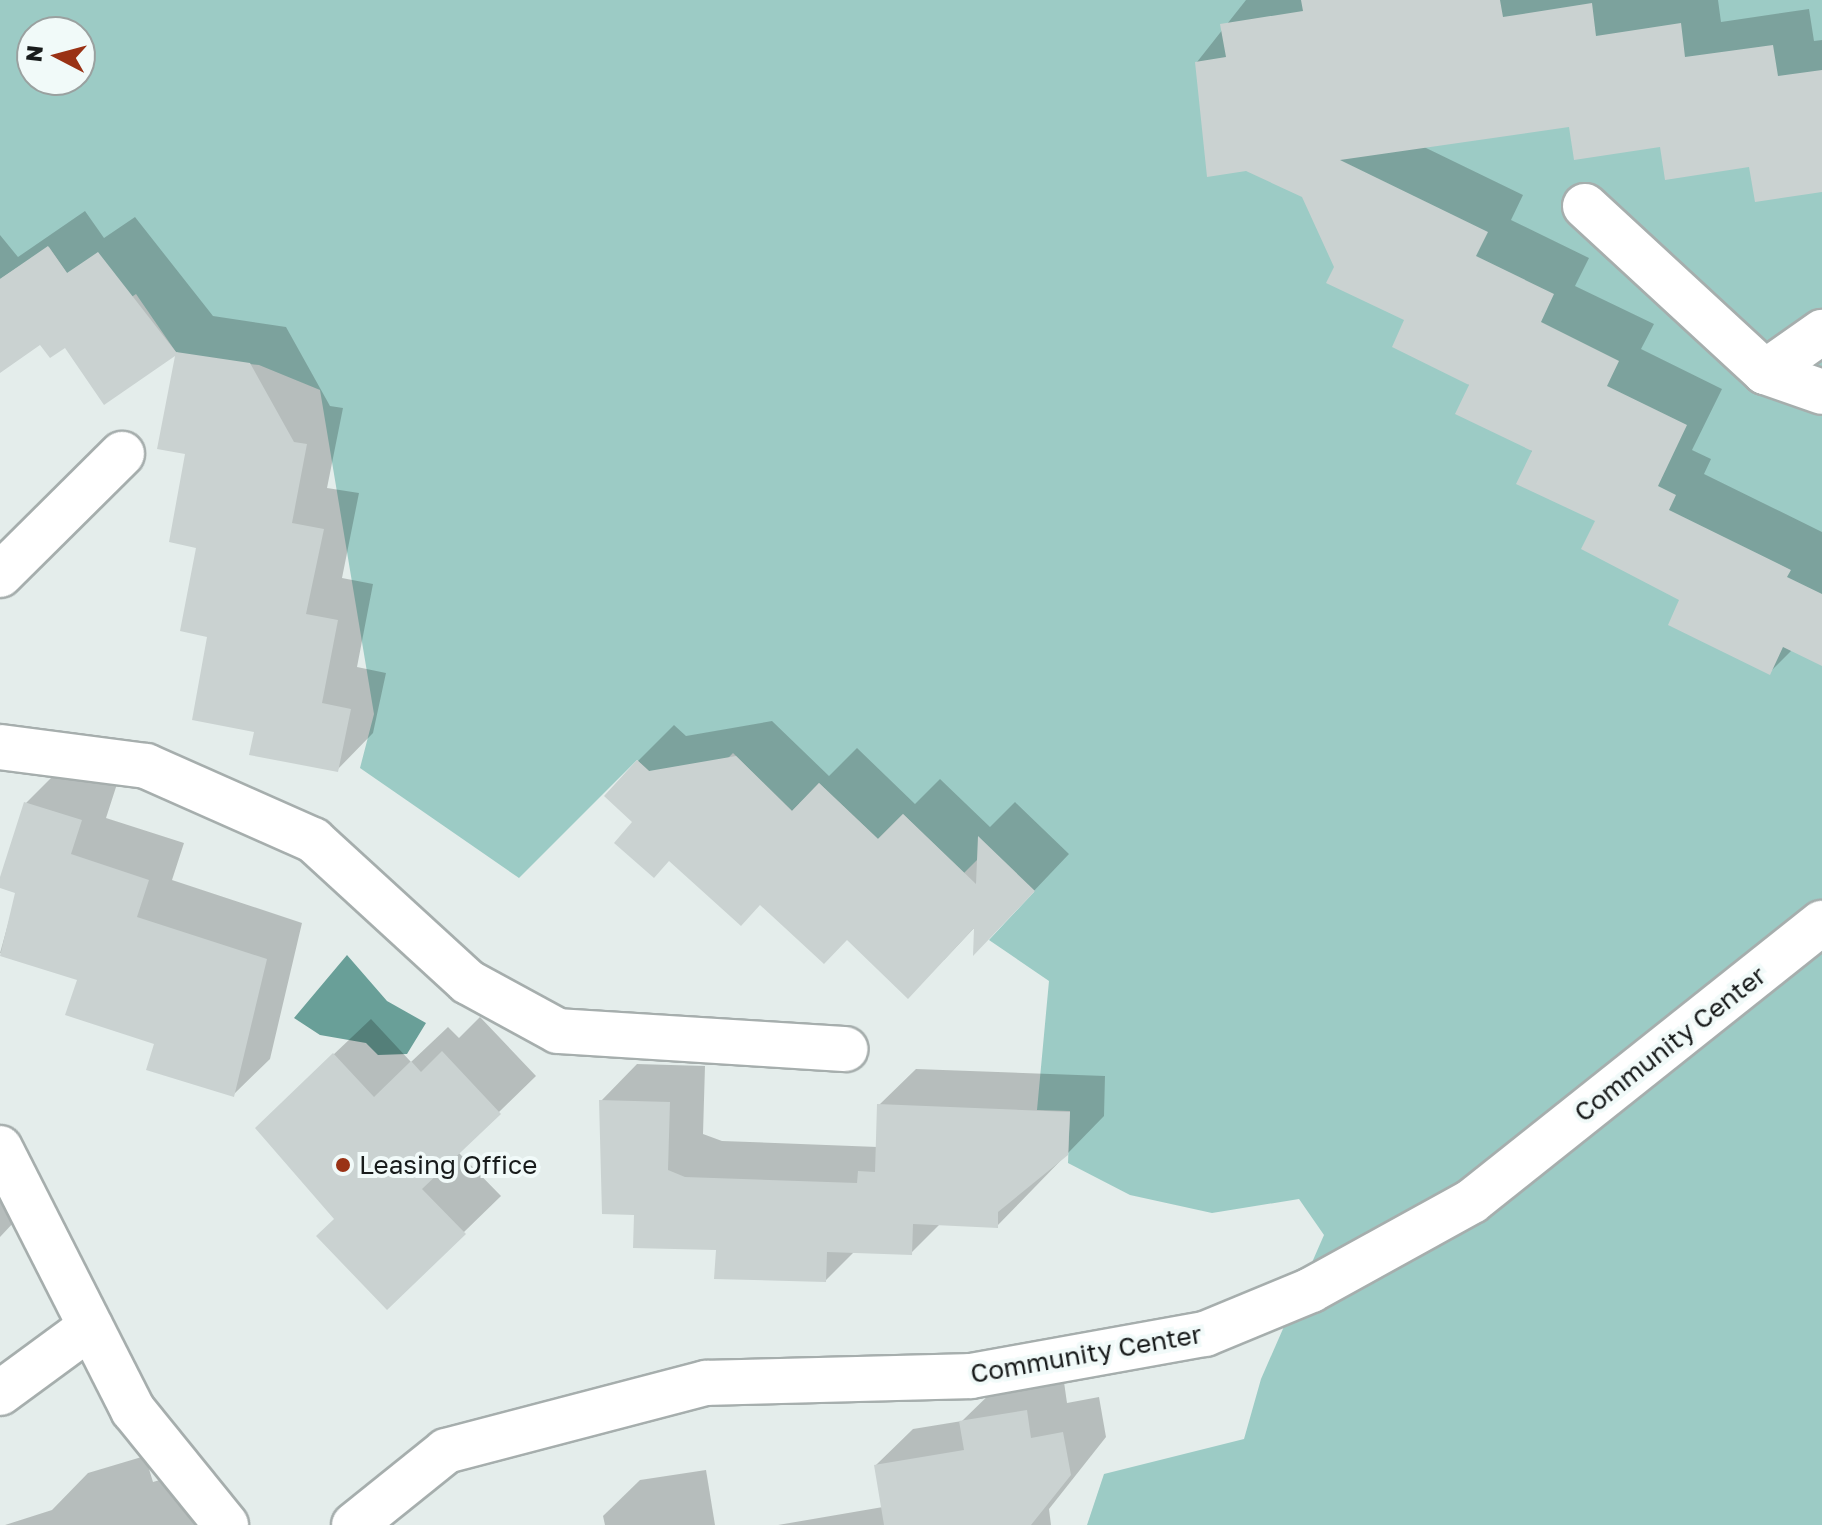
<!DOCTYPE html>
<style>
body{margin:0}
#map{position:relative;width:1822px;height:1525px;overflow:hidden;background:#e4edeb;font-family:"Golos Text",sans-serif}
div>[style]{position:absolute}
.green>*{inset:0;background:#9ccbc5}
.water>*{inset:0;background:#699f98}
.shadow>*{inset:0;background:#0003}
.building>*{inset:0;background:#cad2d1}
.roads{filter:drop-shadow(2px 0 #a6aead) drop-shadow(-2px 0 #a6aead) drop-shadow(0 2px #a6aead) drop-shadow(0 -2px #a6aead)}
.street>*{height:44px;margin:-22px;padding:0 22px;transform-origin:22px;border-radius:22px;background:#fff}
.dots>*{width:22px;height:22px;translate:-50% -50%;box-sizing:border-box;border:4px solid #f1faf9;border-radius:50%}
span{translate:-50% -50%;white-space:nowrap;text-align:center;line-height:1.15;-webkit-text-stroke:8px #f1faf9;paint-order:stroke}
.street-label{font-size:26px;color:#181b1b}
.poi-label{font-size:26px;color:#181b1b}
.left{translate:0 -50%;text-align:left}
.north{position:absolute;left:16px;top:16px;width:80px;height:80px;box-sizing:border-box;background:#f1faf9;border:2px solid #9aa1a0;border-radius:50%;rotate:276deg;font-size:22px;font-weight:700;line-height:32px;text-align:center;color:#181b1b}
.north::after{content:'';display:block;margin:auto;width:28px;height:36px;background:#9a3215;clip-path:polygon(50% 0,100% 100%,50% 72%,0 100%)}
</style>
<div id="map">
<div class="green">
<i style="clip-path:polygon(evenodd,0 0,1822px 0,1822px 1525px,1087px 1525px,1104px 1474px,1244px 1439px,1261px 1379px,1324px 1235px,1299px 1199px,1212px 1213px,1130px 1195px,1068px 1163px,1070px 1111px,1037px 1110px,1049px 981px,989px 940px,1034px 892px,989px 848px,964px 873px,903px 814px,878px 839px,819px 783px,792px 811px,733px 753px,710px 777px,661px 782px,637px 760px,519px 878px,360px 768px,374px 714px,320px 390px,259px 365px,178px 355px,136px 294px,130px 298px,67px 273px,49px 247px,0 279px,0 0,32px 32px,80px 32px,80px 80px,32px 80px,32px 32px)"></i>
</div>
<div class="water">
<i style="clip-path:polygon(347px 955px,387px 1001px,426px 1023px,407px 1054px,378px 1055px,366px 1043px,320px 1035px,294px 1018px)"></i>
</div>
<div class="shadow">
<i style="clip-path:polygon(1246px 0,1718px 0,1721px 22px,1809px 9px,1814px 41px,1822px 40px,1822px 190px,1751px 165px,1571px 125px,1422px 146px,1523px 195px,1511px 220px,1589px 258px,1575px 286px,1654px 324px,1641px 349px,1722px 389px,1692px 450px,1711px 459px,1704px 474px,1822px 532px,1822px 664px,1792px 650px,1769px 673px,1597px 520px,1406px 319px,1336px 267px,1303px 196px,1197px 62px)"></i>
<i style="clip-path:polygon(85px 211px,104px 238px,135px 217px,213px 316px,286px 327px,330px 406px,343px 408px,327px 488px,359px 493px,342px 578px,373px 584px,357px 667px,386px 673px,373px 733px,337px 770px,256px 731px,210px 635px,188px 453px,159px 447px,178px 352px,104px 402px,65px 345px,40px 342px,0 370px,0 235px,18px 257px)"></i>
<i style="clip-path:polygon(772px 721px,829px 776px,857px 748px,915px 804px,940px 779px,990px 827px,1015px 802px,1069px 854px,1009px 917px,976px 926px,944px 960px,761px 903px,635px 822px,638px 761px,674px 725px,686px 736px)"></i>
<i style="clip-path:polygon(62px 767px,117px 784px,106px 818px,184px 843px,172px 880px,302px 923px,270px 1059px,233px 1095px,79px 979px,0 953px,17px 892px,0 883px,26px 803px)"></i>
<i style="clip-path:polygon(480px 1017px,536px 1076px,458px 1152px,501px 1196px,464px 1232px,336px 1219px,294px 1092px,371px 1019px,411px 1062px,448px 1027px,459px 1038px)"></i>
<i style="clip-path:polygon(637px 1064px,705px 1066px,703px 1134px,722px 1141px,878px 1147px,879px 1105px,916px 1069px,1105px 1076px,1104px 1116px,997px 1226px,941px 1223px,911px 1253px,855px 1251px,826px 1280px,718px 1248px,636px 1213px,601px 1101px)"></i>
<i style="clip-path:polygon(0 1150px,24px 1179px,0 1202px,15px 1221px,0 1237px)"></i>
<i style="clip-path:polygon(1063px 1375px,1067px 1403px,1099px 1397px,1106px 1437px,1049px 1509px,1051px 1525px,778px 1525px,883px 1507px,876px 1465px,913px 1429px,962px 1421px,998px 1386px)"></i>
<i style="clip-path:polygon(145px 1456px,153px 1482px,187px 1472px,201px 1518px,194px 1525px,5px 1525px,52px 1510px,88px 1473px)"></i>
<i style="clip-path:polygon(706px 1470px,715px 1525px,605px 1525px,603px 1516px,640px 1480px)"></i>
</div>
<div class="building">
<i style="clip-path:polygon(1301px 0,1500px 0,1503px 17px,1592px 3px,1596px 36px,1681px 23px,1685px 57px,1773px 45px,1778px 76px,1822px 70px,1822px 192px,1755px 202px,1749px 167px,1665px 180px,1660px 147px,1574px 160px,1569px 127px,1340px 160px,1488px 232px,1476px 256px,1554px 294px,1541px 322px,1619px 361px,1607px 386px,1687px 425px,1658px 486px,1676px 495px,1669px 510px,1791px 570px,1787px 577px,1822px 594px,1822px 666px,1783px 647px,1770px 675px,1668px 625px,1679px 600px,1581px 549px,1595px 521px,1516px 484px,1532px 451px,1455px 414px,1469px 385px,1392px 347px,1404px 320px,1326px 283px,1334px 267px,1302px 197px,1246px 171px,1207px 177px,1195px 62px,1226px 57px,1220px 24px,1303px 11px)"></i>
<i style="clip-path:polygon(48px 246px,67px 273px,98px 252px,176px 352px,250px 363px,294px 442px,307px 444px,292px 523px,324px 529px,306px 614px,338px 620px,322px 703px,351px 709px,338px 772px,249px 755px,254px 732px,192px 720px,207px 637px,180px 631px,196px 548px,169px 542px,185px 454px,157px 449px,175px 356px,104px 405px,65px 348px,50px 358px,40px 345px,0 373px,0 279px)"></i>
<i style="clip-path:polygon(736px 756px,792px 811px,819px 783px,878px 839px,903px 814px,976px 884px,978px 836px,1035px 891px,973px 956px,974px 928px,908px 999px,847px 940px,824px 964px,760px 905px,741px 926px,669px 861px,654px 878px,614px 843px,632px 822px,604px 796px,637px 760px,649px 771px)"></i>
<i style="clip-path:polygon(24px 802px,82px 820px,71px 854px,149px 880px,137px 917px,267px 959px,234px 1097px,146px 1070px,154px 1044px,65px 1015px,77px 980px,0 956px,15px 893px,0 888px,0 877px)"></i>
<i style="clip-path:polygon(442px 1051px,501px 1114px,422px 1189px,466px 1234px,387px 1310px,316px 1236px,334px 1219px,255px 1128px,333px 1053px,374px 1097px,411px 1061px,421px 1072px)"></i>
<i style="clip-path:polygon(599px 1100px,670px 1102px,668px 1170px,685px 1177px,857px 1183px,858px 1171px,875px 1172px,877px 1104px,1070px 1112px,1068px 1155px,998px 1212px,998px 1228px,913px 1224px,912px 1255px,827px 1252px,826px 1282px,714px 1279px,716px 1250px,633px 1248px,634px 1215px,602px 1214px)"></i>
<i style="clip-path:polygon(1027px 1410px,1031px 1438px,1063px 1432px,1071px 1475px,1031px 1525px,884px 1525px,874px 1465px,964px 1450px,959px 1421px)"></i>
</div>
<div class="roads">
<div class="street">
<i style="left:1585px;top:206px;width:245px;rotate:42.7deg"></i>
<i style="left:1765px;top:372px;width:60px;rotate:19.3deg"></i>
<i style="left:1765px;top:372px;width:70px;rotate:-35.1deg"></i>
<i style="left:0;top:575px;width:172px;rotate:-44.8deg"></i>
<i style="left:0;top:747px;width:147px;rotate:7.4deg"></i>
<i style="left:146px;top:766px;width:183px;rotate:23.9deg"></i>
<i style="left:313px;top:840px;width:210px;rotate:42.5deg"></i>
<i style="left:468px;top:982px;width:102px;rotate:28.6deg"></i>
<i style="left:558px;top:1031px;width:288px;rotate:3.6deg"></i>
<i style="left:0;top:1148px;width:294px;rotate:63.1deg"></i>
<i style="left:133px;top:1410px;width:148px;rotate:51deg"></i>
<i style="left:0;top:1393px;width:112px;rotate:-36.3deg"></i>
<i style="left:354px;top:1525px;width:118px;rotate:-38.8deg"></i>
<i style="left:446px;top:1451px;width:269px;rotate:-14.7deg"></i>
<i style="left:706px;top:1383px;width:265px;rotate:-1.5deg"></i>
<i style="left:971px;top:1376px;width:238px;rotate:-10.2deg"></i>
<i style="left:1205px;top:1334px;width:115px;rotate:-22.5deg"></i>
<i style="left:1311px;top:1290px;width:184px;rotate:-28.9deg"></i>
<i style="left:1472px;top:1201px;width:447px;rotate:-38.5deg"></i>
</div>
</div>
<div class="dots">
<i style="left:343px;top:1165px;background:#9a3215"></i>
</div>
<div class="street-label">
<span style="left:1670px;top:1044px;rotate:-38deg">Community Center</span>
<span style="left:1086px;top:1354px;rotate:-10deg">Community Center</span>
</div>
<div class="poi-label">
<span class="left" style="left:359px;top:1165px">Leasing Office</span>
</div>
<div class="north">N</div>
</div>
